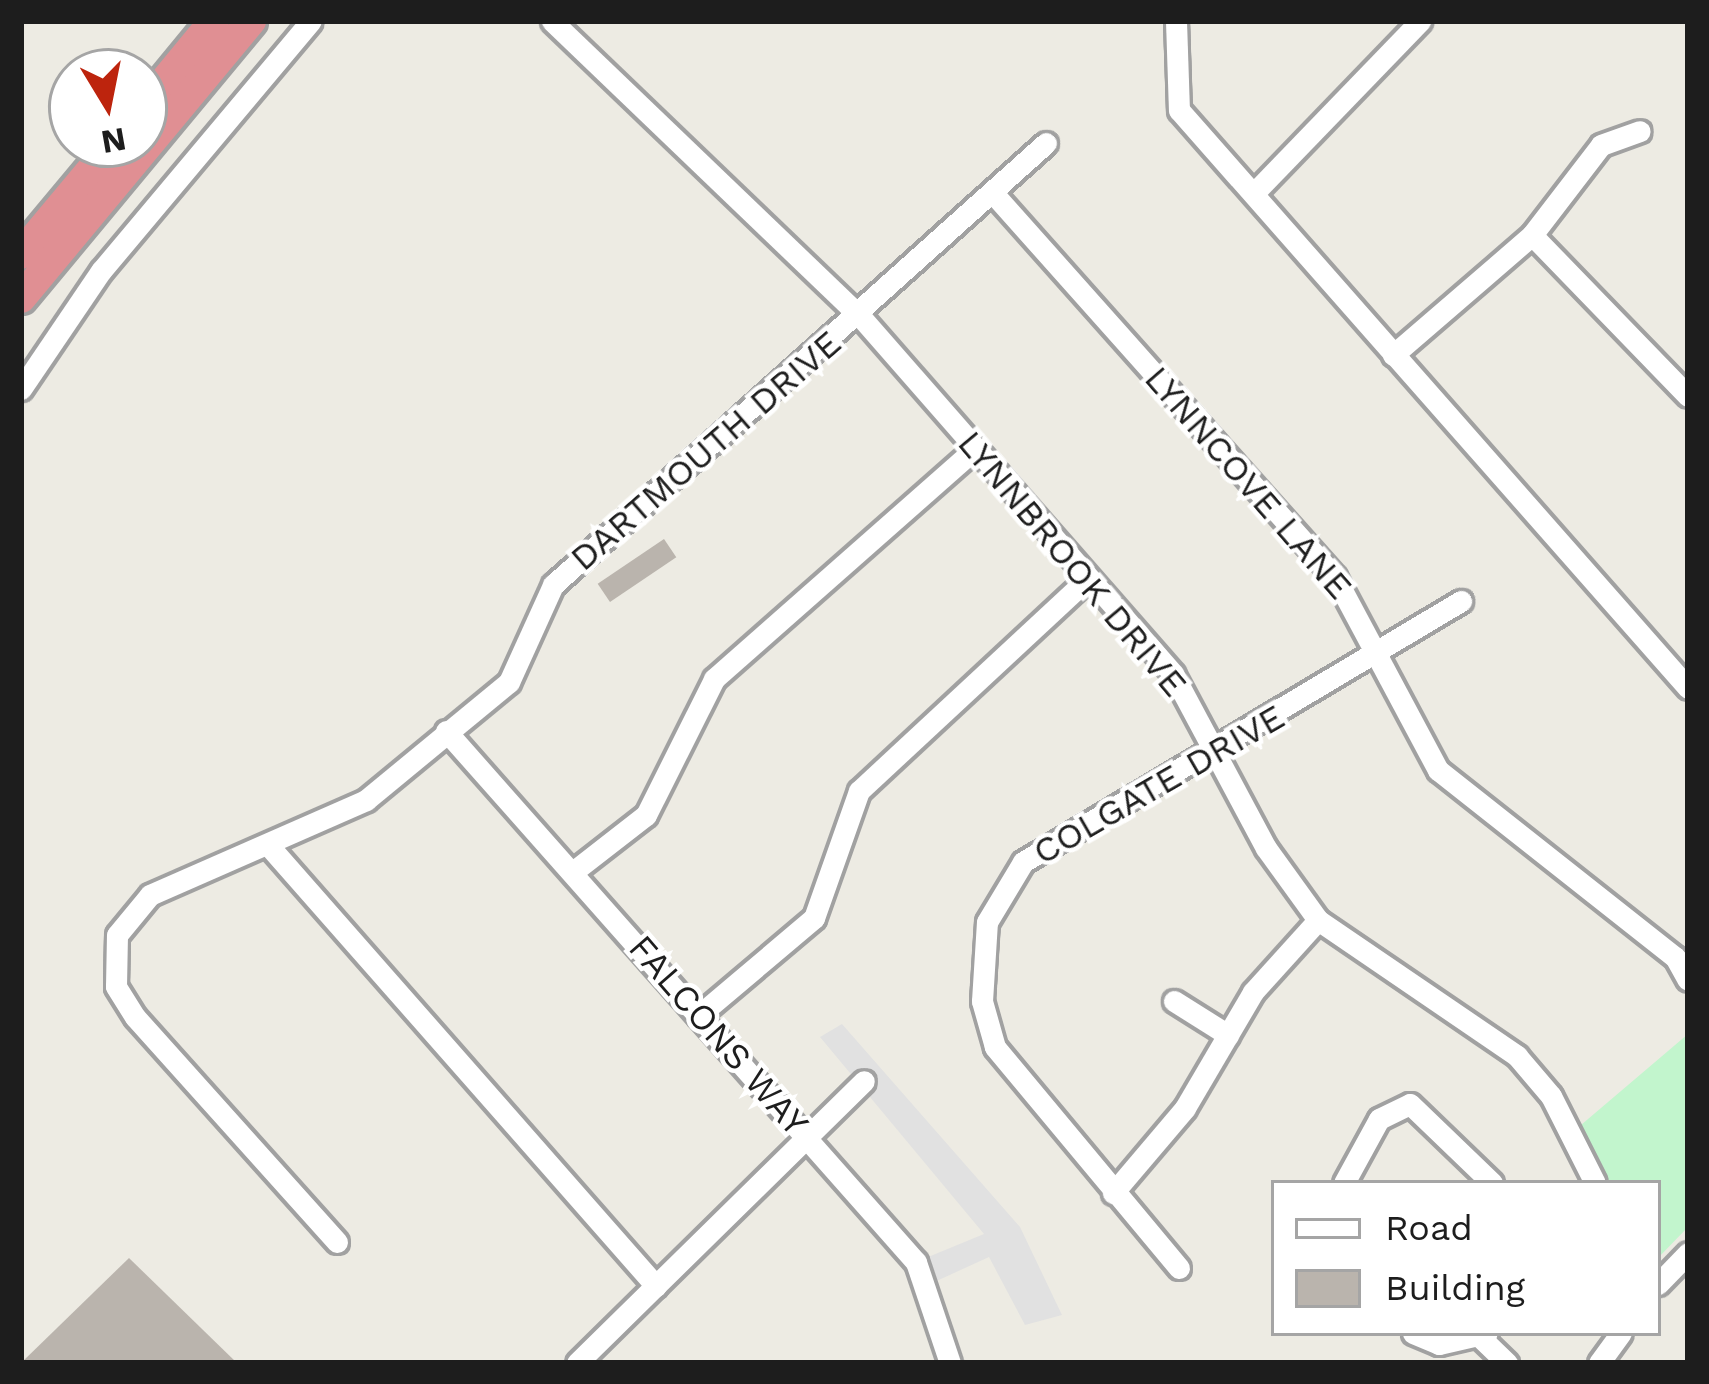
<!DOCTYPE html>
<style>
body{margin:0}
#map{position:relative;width:1709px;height:1384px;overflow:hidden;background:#edebe3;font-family:"Work Sans",sans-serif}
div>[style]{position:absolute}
.park>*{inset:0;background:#c2f5cd}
.parking>*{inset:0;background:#e1e1e1}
.building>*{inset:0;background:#bab4ad;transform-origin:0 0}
.roads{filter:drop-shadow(3px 0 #a1a1a1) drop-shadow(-3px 0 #a1a1a1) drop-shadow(0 3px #a1a1a1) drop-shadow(0 -3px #a1a1a1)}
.minor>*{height:21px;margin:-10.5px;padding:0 10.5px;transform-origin:10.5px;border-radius:10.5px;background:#fff}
.highway>*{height:30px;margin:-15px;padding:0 15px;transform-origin:15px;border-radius:15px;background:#e08f93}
span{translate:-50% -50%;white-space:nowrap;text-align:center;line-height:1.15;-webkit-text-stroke:9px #fff;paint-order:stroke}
.street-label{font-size:36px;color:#1d1d1d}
.frame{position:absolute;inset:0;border:24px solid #1d1d1d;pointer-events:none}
.legend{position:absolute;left:1271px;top:1180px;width:390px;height:156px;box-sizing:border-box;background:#fff;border:3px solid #a5a5a5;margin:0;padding:15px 21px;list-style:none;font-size:36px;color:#1d1d1d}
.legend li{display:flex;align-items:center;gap:24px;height:60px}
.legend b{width:60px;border:3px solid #a5a5a5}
.north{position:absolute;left:48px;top:48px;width:120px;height:120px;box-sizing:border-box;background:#fff;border:3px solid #a5a5a5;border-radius:50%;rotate:170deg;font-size:33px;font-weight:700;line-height:48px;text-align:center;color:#1d1d1d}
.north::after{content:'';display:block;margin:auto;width:42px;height:54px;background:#bd240d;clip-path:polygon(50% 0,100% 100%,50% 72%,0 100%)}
</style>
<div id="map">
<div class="park">
<i style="clip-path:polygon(1688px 1034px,1688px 1227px,1658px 1258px,1658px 1183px,1609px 1183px,1581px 1125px)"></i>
</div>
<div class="parking">
<i style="clip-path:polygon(842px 1024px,1020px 1227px,1062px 1315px,1025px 1325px,989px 1257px,930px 1284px,916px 1262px,984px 1234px,820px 1037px)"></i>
</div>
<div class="building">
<i style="left:664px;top:539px;width:22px;height:80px;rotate:56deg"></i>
<i style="clip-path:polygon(129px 1258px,237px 1363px,21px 1363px)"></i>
</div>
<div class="roads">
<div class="minor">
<i style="left:552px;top:21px;width:426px;rotate:43.8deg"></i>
<i style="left:860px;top:316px;width:476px;rotate:48.8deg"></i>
<i style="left:1173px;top:674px;width:197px;rotate:61.9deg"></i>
<i style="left:1266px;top:848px;width:89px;rotate:54.2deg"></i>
<i style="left:1318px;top:920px;width:241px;rotate:34.3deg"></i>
<i style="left:1517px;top:1056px;width:52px;rotate:49.6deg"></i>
<i style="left:1551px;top:1096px;width:97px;rotate:63.2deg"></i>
<i style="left:1176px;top:21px;width:89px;rotate:88.1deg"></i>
<i style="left:1179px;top:110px;width:770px;rotate:48.63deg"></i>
<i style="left:992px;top:192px;width:516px;rotate:48.3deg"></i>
<i style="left:1335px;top:577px;width:219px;rotate:61.9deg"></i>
<i style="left:1438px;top:770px;width:302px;rotate:38.3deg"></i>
<i style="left:1675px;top:957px;width:26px;rotate:61deg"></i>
<i style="left:1255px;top:192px;width:238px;rotate:-46deg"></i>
<i style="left:1532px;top:235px;width:224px;rotate:45.9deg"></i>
<i style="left:1393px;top:355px;width:184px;rotate:-40.8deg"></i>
<i style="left:1532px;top:235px;width:113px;rotate:-52.5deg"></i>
<i style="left:1601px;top:145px;width:41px;rotate:-19.7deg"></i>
<i style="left:21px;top:389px;width:143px;rotate:-55.9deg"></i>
<i style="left:101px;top:271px;width:326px;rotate:-50deg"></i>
<i style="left:446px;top:731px;width:709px;rotate:48.49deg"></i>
<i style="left:916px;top:1262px;width:107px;rotate:71.4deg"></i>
<i style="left:269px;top:846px;width:586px;rotate:48.67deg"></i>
<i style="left:574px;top:871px;width:91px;rotate:-37.9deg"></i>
<i style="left:646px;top:815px;width:152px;rotate:-63.4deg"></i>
<i style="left:714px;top:679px;width:346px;rotate:-41.4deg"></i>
<i style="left:1174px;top:1001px;width:64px;rotate:32.2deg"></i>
<i style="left:698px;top:1016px;width:152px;rotate:-40.2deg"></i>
<i style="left:814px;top:918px;width:135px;rotate:-70.5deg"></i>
<i style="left:859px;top:791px;width:310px;rotate:-42.9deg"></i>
<i style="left:1344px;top:1183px;width:73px;rotate:-61.3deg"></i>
<i style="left:1379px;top:1119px;width:34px;rotate:-26deg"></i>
<i style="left:1410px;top:1104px;width:114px;rotate:43.9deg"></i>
<i style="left:1113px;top:1193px;width:111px;rotate:-49.7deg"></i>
<i style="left:1185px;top:1108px;width:134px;rotate:-59.6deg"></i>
<i style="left:1253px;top:992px;width:97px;rotate:-47.9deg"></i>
<i style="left:337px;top:1242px;width:302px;rotate:-131.9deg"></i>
<i style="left:135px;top:1017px;width:36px;rotate:-122deg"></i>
<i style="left:116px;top:986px;width:51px;rotate:-88.9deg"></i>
<i style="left:117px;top:935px;width:52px;rotate:-50.5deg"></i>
<i style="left:150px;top:895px;width:236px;rotate:-23.7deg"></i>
<i style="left:366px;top:800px;width:185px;rotate:-39.5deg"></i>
<i style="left:509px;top:682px;width:107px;rotate:-65.6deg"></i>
<i style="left:553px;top:585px;width:662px;rotate:-41.88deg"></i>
<i style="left:1179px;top:1268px;width:288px;rotate:-129.8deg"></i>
<i style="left:995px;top:1047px;width:48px;rotate:-105.8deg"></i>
<i style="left:982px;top:1001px;width:79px;rotate:-86.4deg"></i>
<i style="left:987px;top:922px;width:70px;rotate:-59deg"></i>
<i style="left:1023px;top:862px;width:510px;rotate:-30.79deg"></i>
<i style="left:1658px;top:1284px;width:43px;rotate:-45.9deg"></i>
<i style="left:1413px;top:1333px;width:28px;rotate:23deg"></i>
<i style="left:1439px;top:1344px;width:49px;rotate:-12.9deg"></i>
<i style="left:1482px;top:1339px;width:35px;rotate:44deg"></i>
<i style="left:577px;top:1363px;width:402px;rotate:-44.5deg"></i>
<i style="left:1599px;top:1363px;width:37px;rotate:-54deg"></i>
</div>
<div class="highway">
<i style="left:144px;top:106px;width:110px;rotate:-50.5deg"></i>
<i style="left:21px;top:254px;width:143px;rotate:-50.1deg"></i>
<i style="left:21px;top:298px;width:360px;rotate:-50.3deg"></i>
</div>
</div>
<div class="street-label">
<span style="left:706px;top:451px;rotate:-41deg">DARTMOUTH DRIVE</span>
<span style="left:1248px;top:483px;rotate:49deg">LYNNCOVE LANE</span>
<span style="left:1072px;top:564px;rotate:50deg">LYNNBROOK DRIVE</span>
<span style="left:1159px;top:785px;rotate:-30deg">COLGATE DRIVE</span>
<span style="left:718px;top:1036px;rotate:49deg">FALCONS WAY</span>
</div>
<div class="frame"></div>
<ul class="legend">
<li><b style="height:15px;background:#fff"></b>Road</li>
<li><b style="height:33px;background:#bab4ad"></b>Building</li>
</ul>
<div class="north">N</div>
</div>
